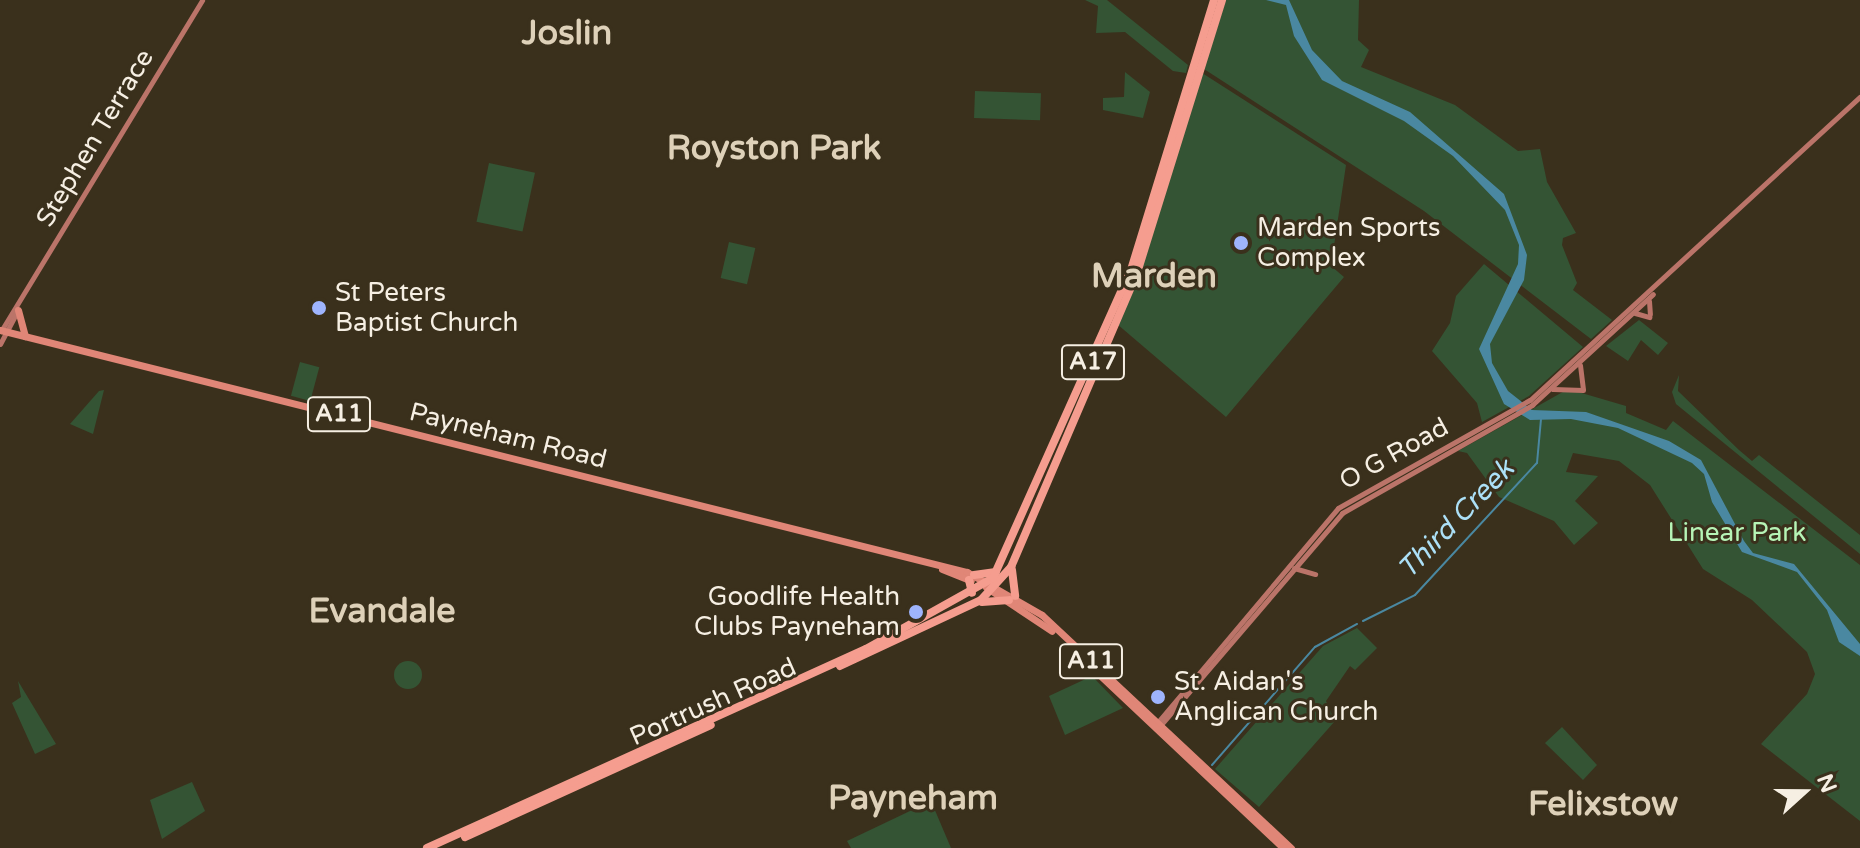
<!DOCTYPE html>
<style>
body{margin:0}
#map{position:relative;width:1860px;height:848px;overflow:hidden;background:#3a301c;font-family:"Varela Round",sans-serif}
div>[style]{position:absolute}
.green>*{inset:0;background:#345434;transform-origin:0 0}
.round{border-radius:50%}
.water>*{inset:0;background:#4a88a1}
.stream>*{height:2px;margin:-1px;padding:0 1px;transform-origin:1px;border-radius:1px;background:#4a88a1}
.secondary>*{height:5px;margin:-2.5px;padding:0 2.5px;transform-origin:2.5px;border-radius:2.5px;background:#bb7469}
.primary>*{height:7px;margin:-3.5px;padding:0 3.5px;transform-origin:3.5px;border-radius:3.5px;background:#e08677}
.highway>*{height:8px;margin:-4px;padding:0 4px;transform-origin:4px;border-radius:4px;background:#f59d8f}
.dots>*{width:22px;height:22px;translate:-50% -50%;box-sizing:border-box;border:4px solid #3a301c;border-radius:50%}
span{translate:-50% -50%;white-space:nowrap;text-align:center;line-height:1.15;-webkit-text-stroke:6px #3a301c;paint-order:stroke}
.shield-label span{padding:2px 6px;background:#3a301c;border:2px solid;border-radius:6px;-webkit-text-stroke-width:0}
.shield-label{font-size:24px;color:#f6efe3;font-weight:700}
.street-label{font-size:26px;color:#f6efe3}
.poi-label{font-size:26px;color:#f6efe3}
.left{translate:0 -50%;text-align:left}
.right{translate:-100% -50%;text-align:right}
.park-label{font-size:26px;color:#b6f4b6}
.water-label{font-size:28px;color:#ace0f7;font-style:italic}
.district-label{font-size:34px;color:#ded1b9;font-weight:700}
.north{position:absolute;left:1764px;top:752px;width:80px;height:80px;-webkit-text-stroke:6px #3a301c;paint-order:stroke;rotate:69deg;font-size:22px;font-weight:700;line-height:32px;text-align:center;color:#f6efe3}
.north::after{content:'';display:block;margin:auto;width:28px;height:36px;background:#f6efe3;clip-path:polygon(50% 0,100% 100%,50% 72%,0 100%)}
</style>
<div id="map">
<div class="green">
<i style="clip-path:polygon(1085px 0,1107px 0,1188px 65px,1186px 73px,1173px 71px,1125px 32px,1096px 33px,1098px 6px)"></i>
<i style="clip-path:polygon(1226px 0,1359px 0,1358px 40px,1369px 50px,1361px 67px,1455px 105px,1518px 151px,1540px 149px,1547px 182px,1576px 233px,1563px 238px,1562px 245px,1577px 283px,1573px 290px,1612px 320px,1591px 339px,1424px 211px,1204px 69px)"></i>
<i style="clip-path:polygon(1199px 71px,1346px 165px,1331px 266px,1344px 277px,1226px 417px,1117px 324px)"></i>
<i style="clip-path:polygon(1125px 72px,1150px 92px,1143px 118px,1103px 110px,1103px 98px,1124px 97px)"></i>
<i style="left:975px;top:91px;width:66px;height:27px;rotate:2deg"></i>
<i style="left:489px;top:163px;width:47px;height:60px;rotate:12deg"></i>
<i style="left:729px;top:242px;width:27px;height:37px;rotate:13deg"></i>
<i style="clip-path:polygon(1484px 264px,1583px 347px,1529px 396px,1482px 422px,1477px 403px,1432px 351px,1450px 323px,1456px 296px)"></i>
<i style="clip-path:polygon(1639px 320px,1668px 343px,1658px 355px,1641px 340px,1628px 361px,1606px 346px)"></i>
<i style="left:300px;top:362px;width:20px;height:35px;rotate:15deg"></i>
<i style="clip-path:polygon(1679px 375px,1678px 391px,1739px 450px,1752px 461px,1759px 455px,1860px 535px,1860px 554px,1676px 404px,1672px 392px)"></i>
<i style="clip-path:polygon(1568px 389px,1626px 406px,1626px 413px,1666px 430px,1673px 421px,1860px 565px,1860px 821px,1761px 744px,1807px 694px,1815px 674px,1807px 652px,1752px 600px,1703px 569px,1650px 485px,1619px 461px,1573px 453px,1566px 472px,1598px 476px,1575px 501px,1598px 523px,1574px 545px,1554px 521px,1499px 497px,1467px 453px,1458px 451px)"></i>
<i style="clip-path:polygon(104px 390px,93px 434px,70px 424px,99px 391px)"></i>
<i style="clip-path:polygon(1357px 628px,1377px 648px,1355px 670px,1350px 666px,1326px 701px,1335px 721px,1259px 807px,1215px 769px,1323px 646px)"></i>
<i class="round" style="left:394px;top:661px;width:28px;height:28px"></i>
<i style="clip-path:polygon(1092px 676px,1123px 708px,1065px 735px,1049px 696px)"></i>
<i style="clip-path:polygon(18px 681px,56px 744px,35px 754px,12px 703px,21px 697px)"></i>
<i style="clip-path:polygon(1562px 727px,1597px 765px,1583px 780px,1545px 743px)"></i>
<i style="clip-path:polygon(192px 782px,205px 811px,162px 839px,150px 800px)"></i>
<i style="clip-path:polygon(931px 801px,951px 848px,851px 848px,847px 841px)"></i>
</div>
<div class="water">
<i style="clip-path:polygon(1266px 0,1289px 0,1312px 50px,1342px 81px,1410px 112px,1504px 194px,1527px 255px,1524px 280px,1490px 344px,1492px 363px,1508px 391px,1532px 410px,1586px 412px,1669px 441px,1701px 460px,1744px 541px,1753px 553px,1794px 564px,1860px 644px,1860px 656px,1839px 642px,1827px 610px,1797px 572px,1742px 552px,1712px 502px,1704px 474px,1692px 463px,1618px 428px,1571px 419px,1530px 420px,1504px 404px,1479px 349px,1518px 264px,1519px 245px,1505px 210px,1453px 156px,1404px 121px,1322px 80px,1294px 36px,1286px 5px)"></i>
</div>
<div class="stream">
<i style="left:1363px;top:621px;width:58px;rotate:-26.6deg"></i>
<i style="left:1415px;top:595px;width:180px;rotate:-47.3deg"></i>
<i style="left:1537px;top:463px;width:44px;rotate:-84.8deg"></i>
<i style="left:1212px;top:765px;width:157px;rotate:-48.9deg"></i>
<i style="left:1315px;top:647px;width:48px;rotate:-28.7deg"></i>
</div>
<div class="secondary">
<i style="left:1649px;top:301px;width:13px;rotate:86deg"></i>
<i style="left:1635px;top:313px;width:15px;rotate:16deg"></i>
<i style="left:1px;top:331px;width:387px;rotate:-58.7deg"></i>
<i style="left:0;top:344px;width:38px;rotate:-62deg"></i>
<i style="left:1580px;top:365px;width:24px;rotate:83deg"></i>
<i style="left:1553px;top:389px;width:30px;rotate:2deg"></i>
<i style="left:1294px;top:568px;width:22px;rotate:16deg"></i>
<i style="left:1157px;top:723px;width:281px;rotate:-49.9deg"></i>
<i style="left:1338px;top:508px;width:220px;rotate:-29.4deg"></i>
<i style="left:1530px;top:400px;width:448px;rotate:-42.6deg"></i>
<i style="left:1158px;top:728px;width:283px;rotate:-49.4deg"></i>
<i style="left:1342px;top:513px;width:219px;rotate:-29.6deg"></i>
<i style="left:1532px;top:405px;width:164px;rotate:-42.5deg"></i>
</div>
<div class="primary">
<i style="left:18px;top:310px;width:27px;rotate:75deg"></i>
<i style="left:0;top:330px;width:997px;rotate:14.05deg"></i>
<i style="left:967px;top:572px;width:86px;rotate:29.8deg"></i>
<i style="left:1042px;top:615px;width:341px;rotate:43.1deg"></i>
<i style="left:942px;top:569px;width:31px;rotate:22deg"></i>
<i style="left:986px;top:587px;width:79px;rotate:33.7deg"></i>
<i style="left:1088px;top:664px;width:268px;rotate:43.3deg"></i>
</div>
<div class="highway">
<i style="left:1012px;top:570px;width:26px;rotate:83deg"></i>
<i style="left:974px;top:575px;width:22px;rotate:-8deg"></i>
<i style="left:969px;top:580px;width:13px;rotate:77deg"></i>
<i style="left:982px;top:602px;width:27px;rotate:-4deg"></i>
<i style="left:840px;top:666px;width:156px;rotate:-25.1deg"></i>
<i style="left:981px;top:600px;width:45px;rotate:-47.7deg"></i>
<i style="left:1011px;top:567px;width:320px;rotate:-66.8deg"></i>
<i style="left:1137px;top:273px;width:286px;rotate:-72.7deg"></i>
<i style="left:465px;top:837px;width:270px;rotate:-24.5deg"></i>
<i style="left:427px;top:848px;width:482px;rotate:-24.4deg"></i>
<i style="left:866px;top:649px;width:145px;rotate:-29.2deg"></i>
<i style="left:993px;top:578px;width:338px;rotate:-65.9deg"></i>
<i style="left:1131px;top:270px;width:282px;rotate:-72.9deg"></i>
</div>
<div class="dots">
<i style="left:1241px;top:243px;background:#9eb4fd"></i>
<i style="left:319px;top:308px;background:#9eb4fd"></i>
<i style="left:916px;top:612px;background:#9eb4fd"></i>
<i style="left:1158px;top:697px;background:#9eb4fd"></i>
</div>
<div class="shield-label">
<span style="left:1093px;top:362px">A17</span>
<span style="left:339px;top:414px">A11</span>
<span style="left:1091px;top:661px">A11</span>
</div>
<div class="street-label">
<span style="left:95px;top:138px;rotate:-59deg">Stephen Terrace</span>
<span style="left:508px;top:436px;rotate:14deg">Payneham Road</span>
<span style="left:1394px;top:454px;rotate:-29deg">O G Road</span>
<span style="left:713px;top:702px;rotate:-24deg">Portrush Road</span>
</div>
<div class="poi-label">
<span class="left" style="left:1257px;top:243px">Marden Sports<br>Complex</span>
<span class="left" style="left:335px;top:308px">St Peters<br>Baptist Church</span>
<span class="right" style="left:900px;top:612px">Goodlife Health<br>Clubs Payneham</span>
<span class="left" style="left:1174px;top:697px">St. Aidan's<br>Anglican Church</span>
</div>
<div class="park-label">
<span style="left:1737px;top:533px">Linear Park</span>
</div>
<div class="water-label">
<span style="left:1456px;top:519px;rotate:-46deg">Third Creek</span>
</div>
<div class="district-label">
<span style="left:567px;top:34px">Joslin</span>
<span style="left:774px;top:149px">Royston Park</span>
<span style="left:1154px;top:277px">Marden</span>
<span style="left:382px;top:612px">Evandale</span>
<span style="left:913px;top:799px">Payneham</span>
<span style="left:1603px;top:805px">Felixstow</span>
</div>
<div class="north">N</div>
</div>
